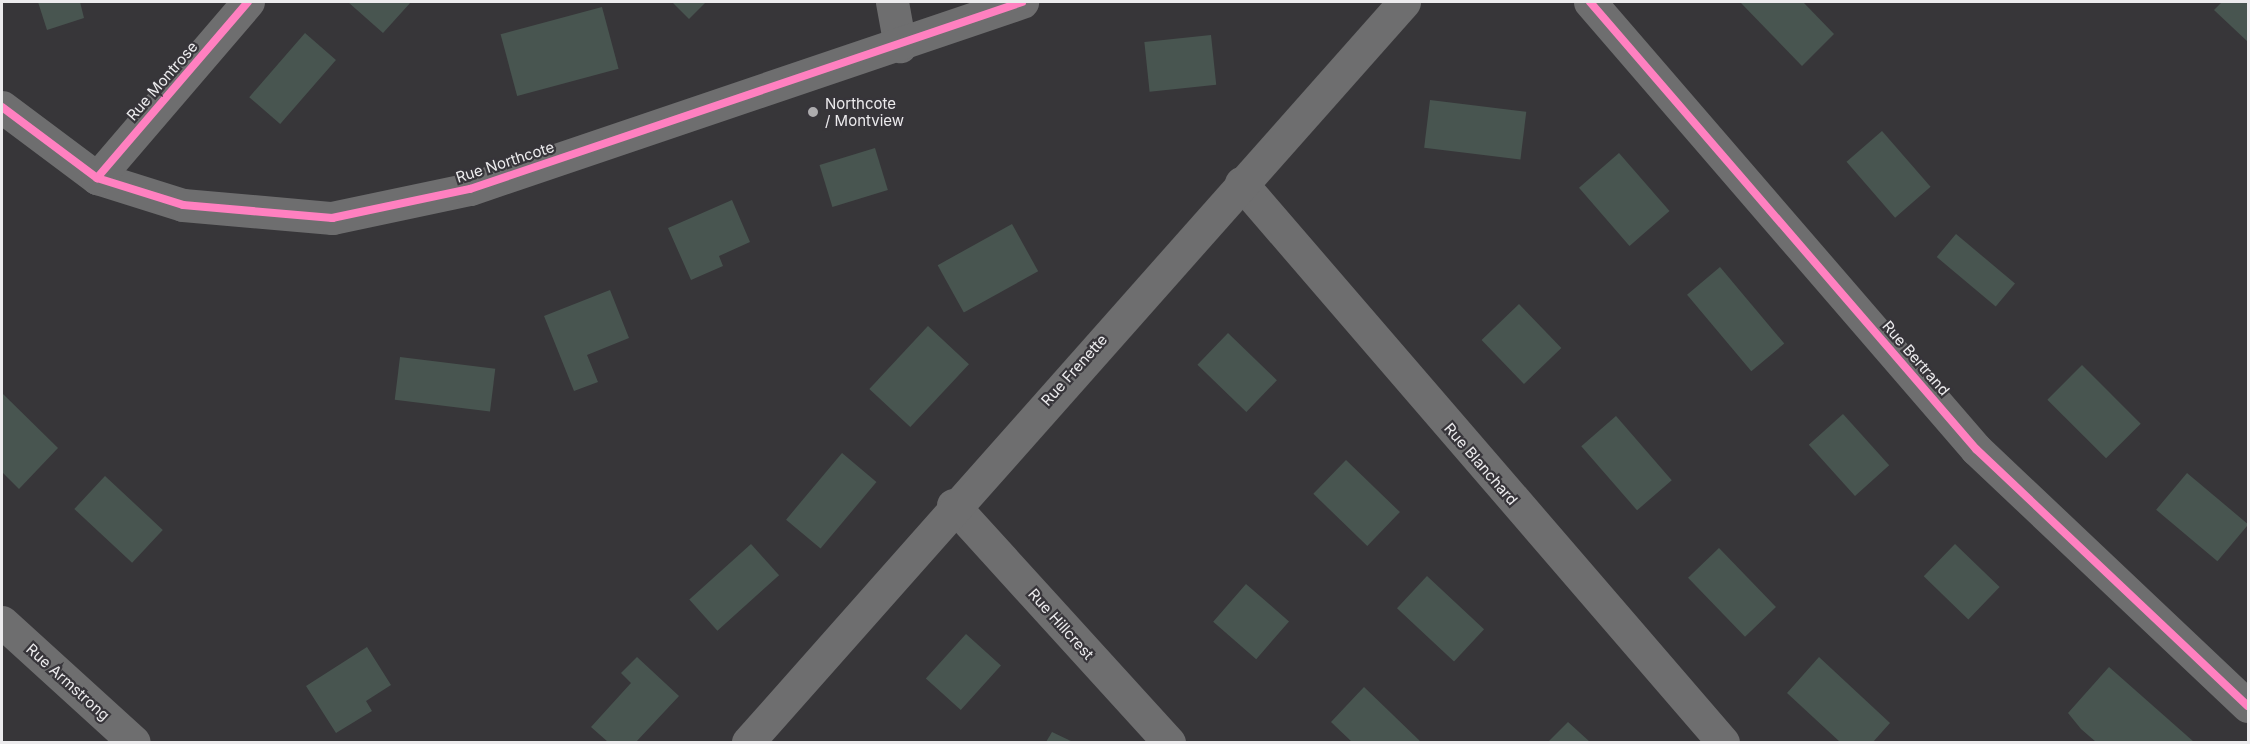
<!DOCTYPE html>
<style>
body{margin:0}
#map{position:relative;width:2250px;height:744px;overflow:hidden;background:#373639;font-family:Inter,sans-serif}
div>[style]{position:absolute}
.building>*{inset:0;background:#485550;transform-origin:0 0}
.minor>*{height:33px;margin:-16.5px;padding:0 16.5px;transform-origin:16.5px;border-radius:16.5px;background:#6e6e6f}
.cycleway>*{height:8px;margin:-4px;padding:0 4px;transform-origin:4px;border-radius:4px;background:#ff80c0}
.dots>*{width:16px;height:16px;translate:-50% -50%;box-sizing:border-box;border:3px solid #37353a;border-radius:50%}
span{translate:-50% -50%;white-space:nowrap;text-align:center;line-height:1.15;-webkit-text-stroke:4.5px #37353a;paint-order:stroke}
.street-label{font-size:15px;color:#ecebed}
.poi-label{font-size:15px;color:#ecebed}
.left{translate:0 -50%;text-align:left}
.frame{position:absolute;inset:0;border:3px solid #ecebed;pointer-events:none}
</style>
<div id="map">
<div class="building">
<i style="clip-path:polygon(38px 2px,80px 2px,84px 18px,47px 30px)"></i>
<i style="clip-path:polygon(348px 2px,411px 2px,383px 33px)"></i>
<i style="clip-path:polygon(672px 2px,706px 2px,689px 19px)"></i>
<i style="clip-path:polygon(1740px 2px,1803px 2px,1834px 34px,1802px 66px)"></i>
<i style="clip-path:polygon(2222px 2px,2248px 2px,2248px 42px,2214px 10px)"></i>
<i style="left:602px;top:7px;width:64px;height:105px;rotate:75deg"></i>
<i style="left:305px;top:33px;width:41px;height:85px;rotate:41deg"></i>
<i style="left:1211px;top:35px;width:50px;height:67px;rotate:84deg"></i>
<i style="left:1430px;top:100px;width:97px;height:48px;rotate:7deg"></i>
<i style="left:1882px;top:131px;width:74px;height:47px;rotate:49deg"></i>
<i style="left:875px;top:148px;width:44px;height:58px;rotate:73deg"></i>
<i style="left:1619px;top:153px;width:77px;height:53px;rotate:49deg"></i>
<i style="clip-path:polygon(732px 200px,750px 242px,719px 256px,723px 266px,691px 280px,668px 228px)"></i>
<i style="left:1012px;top:224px;width:54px;height:85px;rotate:61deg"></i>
<i style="left:1956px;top:234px;width:77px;height:30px;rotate:40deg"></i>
<i style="left:1720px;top:267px;width:100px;height:43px;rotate:50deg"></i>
<i style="clip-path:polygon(610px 290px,629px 338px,587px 355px,598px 382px,574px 391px,544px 316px)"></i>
<i style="left:1519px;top:304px;width:61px;height:52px;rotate:46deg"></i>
<i style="left:928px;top:326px;width:56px;height:86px;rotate:43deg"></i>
<i style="left:1228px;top:333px;width:68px;height:44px;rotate:44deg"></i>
<i style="left:400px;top:357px;width:96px;height:43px;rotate:7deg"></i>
<i style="left:2082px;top:365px;width:83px;height:49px;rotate:45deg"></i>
<i style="clip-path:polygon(2px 393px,58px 448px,19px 489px,2px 472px)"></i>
<i style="left:1843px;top:414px;width:69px;height:46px;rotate:48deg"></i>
<i style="left:1616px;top:416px;width:85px;height:46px;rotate:49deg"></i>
<i style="left:842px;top:453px;width:45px;height:87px;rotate:40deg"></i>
<i style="left:1346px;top:460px;width:75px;height:47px;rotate:44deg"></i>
<i style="left:2187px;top:473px;width:80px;height:48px;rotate:40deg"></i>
<i style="left:105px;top:476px;width:79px;height:45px;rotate:43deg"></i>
<i style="left:751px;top:544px;width:42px;height:83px;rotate:48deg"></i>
<i style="left:1955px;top:544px;width:62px;height:45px;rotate:44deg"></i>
<i style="left:1719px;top:548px;width:82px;height:43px;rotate:46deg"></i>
<i style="left:1427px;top:576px;width:78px;height:44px;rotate:43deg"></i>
<i style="left:1246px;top:584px;width:57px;height:50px;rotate:41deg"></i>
<i style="left:966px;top:634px;width:47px;height:60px;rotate:42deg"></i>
<i style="clip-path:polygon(367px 647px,391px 685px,366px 701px,372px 711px,336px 733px,306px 686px)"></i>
<i style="clip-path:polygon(637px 657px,679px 696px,636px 742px,608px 742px,591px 727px,631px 683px,621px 673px)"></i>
<i style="clip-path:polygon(1819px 657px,1890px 723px,1873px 742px,1840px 742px,1787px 693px)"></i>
<i style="clip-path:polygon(2109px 667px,2194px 742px,2096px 742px,2081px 729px,2068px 713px)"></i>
<i style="clip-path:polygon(1364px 687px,1421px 742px,1352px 742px,1331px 722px)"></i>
<i style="clip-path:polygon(1568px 722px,1590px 742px,1548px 742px)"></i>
<i style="clip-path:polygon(1052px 732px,1073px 742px,1046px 742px)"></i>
</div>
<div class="minor">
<i style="left:892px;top:2px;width:45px;rotate:79.7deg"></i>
<i style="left:1590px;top:2px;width:591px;rotate:49.19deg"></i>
<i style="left:1976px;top:449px;width:374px;rotate:43.4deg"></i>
<i style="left:2px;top:107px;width:119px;rotate:36.8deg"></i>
<i style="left:97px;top:178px;width:90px;rotate:17.4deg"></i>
<i style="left:183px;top:205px;width:150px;rotate:5deg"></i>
<i style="left:332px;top:218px;width:141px;rotate:-11.9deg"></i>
<i style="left:470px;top:189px;width:583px;rotate:-18.71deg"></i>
<i style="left:97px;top:178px;width:232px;rotate:-49.4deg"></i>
<i style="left:1241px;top:183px;width:738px;rotate:49.23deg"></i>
<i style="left:953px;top:505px;width:321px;rotate:47.7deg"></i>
<i style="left:2px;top:622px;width:178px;rotate:42.3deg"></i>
<i style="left:748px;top:742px;width:989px;rotate:-48.44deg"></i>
</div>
<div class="cycleway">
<i style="left:1590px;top:2px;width:591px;rotate:49.19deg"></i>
<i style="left:1976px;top:449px;width:374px;rotate:43.4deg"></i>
<i style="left:2px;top:107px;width:119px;rotate:36.8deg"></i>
<i style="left:97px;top:178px;width:90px;rotate:17.4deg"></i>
<i style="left:183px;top:205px;width:150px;rotate:5deg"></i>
<i style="left:332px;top:218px;width:141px;rotate:-11.9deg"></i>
<i style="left:470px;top:189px;width:583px;rotate:-18.71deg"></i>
<i style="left:97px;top:178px;width:232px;rotate:-49.4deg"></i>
</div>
<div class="dots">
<i style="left:813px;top:112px;background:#adacae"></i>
</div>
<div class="street-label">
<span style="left:162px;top:81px;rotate:-49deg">Rue Montrose</span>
<span style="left:505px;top:162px;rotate:-18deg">Rue Northcote</span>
<span style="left:1916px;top:358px;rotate:49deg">Rue Bertrand</span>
<span style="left:1074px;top:370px;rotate:-48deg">Rue Frenette</span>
<span style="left:1481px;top:464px;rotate:49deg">Rue Blanchard</span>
<span style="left:1061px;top:624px;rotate:48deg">Rue Hillcrest</span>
<span style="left:68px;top:682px;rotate:42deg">Rue Armstrong</span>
</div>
<div class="poi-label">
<span class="left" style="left:825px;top:112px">Northcote<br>/ Montview</span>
</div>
<div class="frame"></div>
</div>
